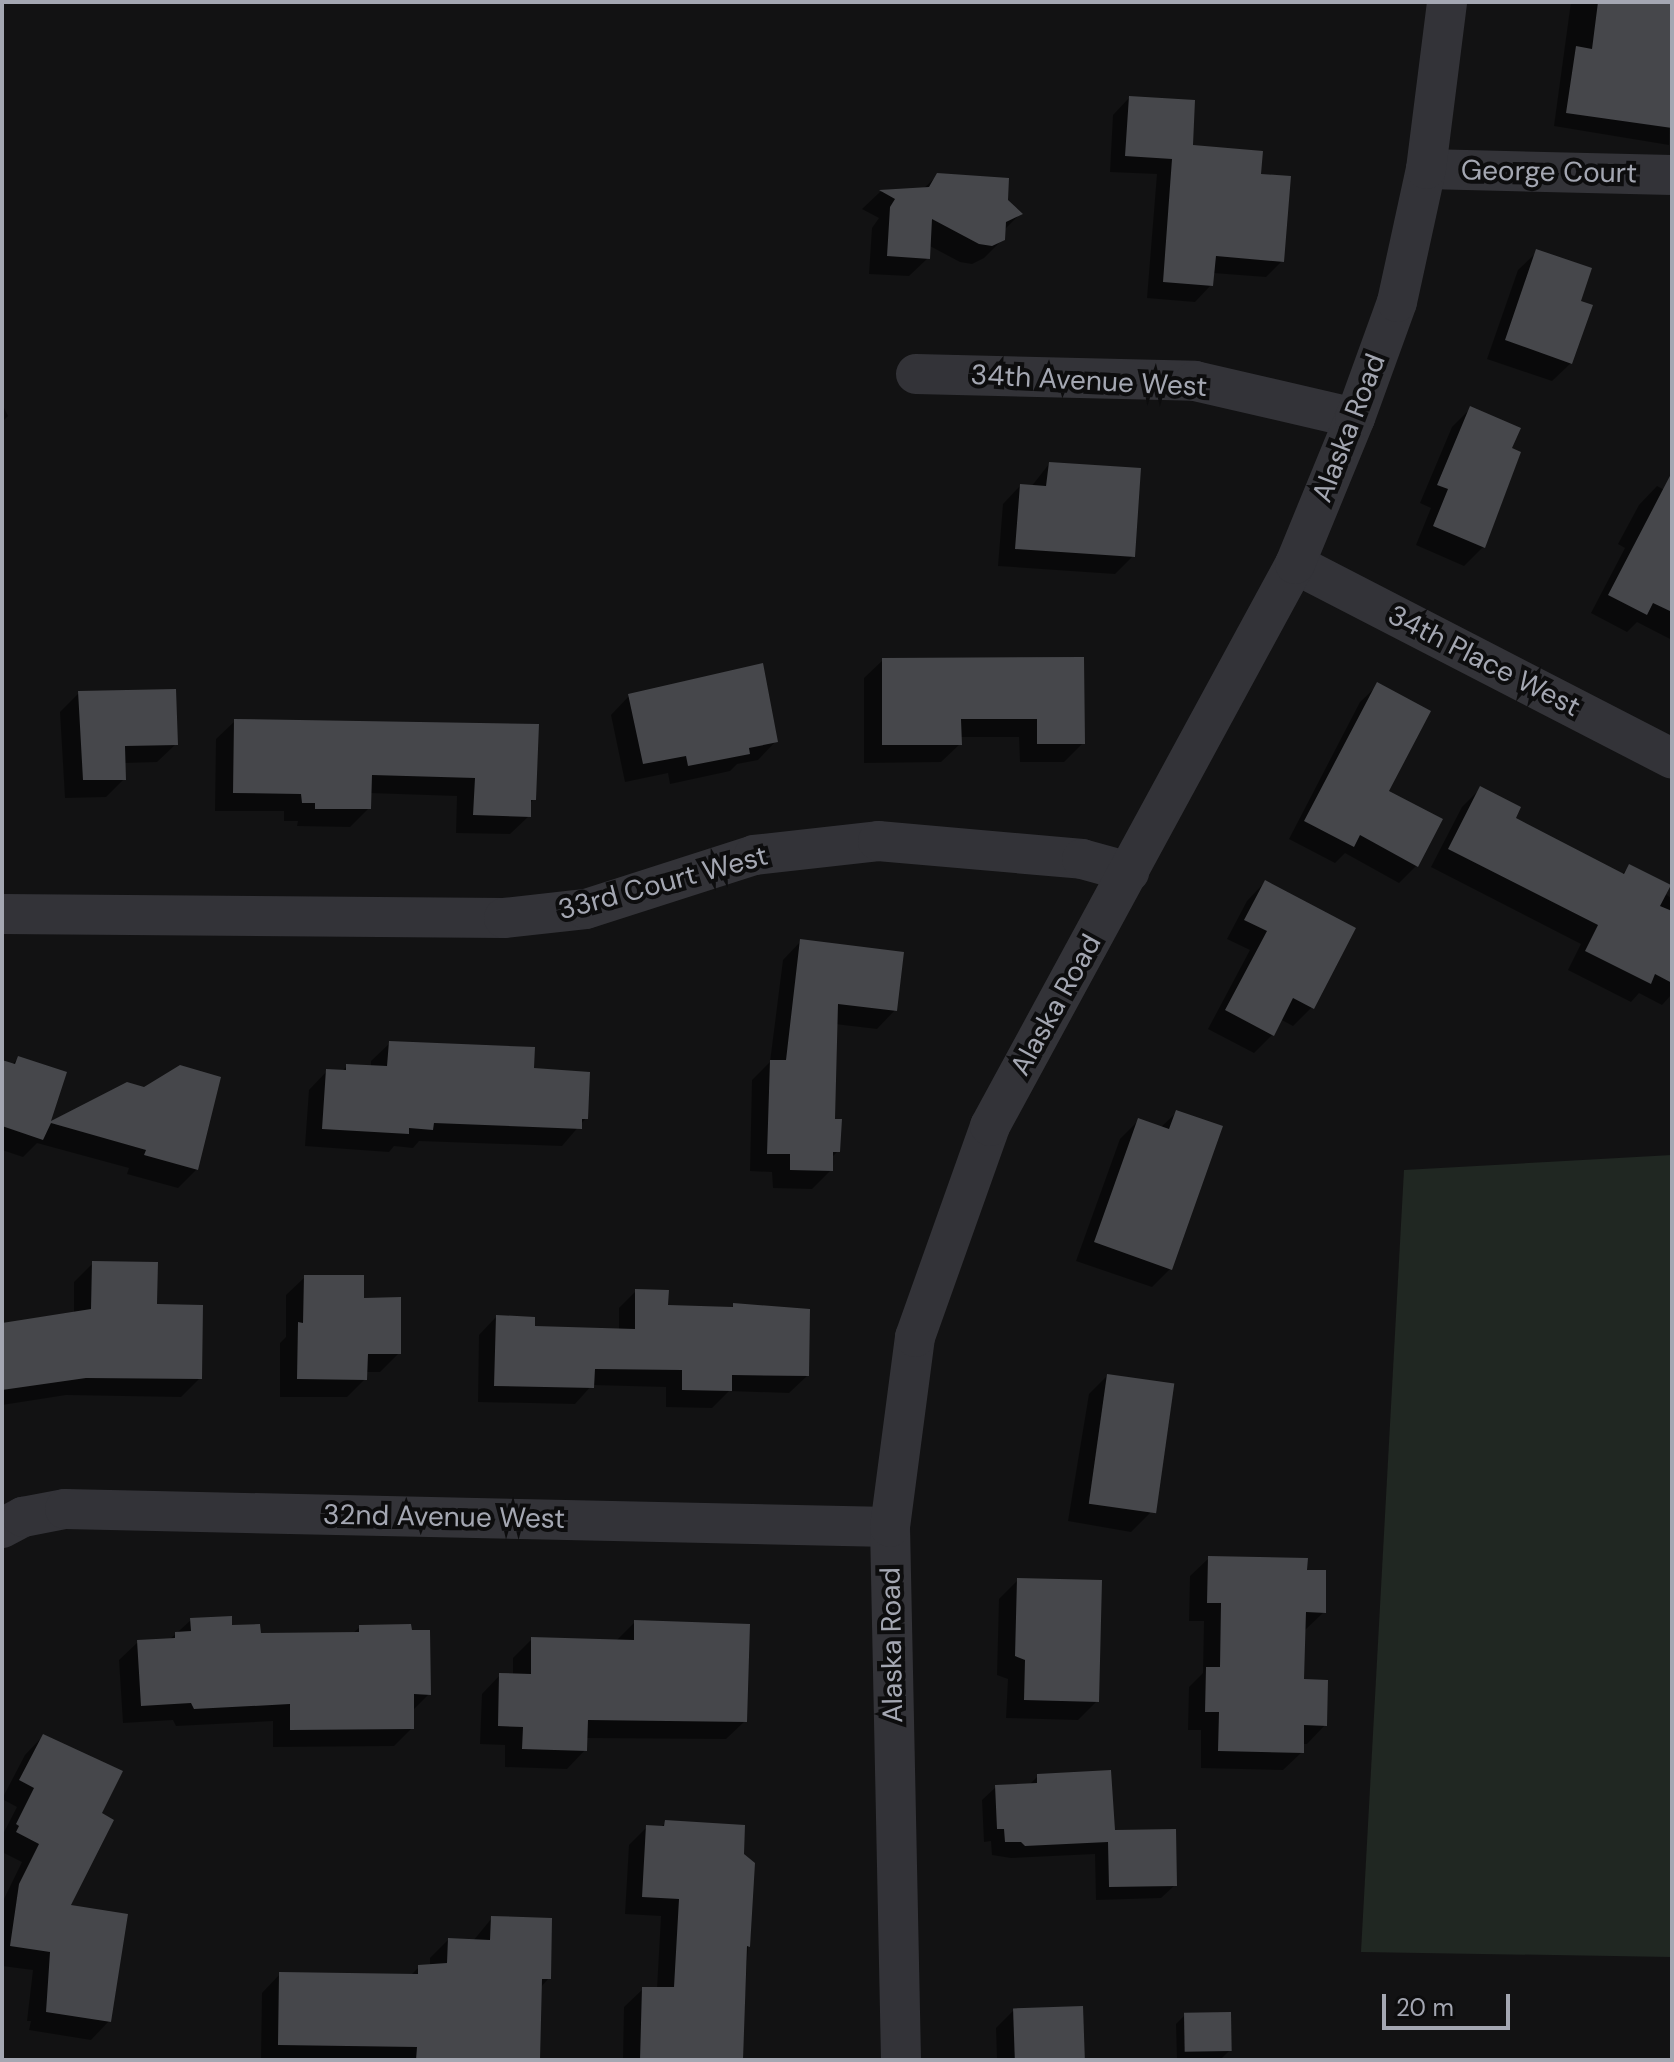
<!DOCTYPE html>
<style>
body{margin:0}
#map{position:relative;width:1674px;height:2062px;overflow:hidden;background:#121213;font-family:"DM Sans",sans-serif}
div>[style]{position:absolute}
.green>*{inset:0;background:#202722}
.shadow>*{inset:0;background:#0007}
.building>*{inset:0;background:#46474b;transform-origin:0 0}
.street>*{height:40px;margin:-20px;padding:0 20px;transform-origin:20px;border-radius:20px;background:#333338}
span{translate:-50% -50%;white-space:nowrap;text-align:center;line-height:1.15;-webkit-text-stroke:8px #0d0d0e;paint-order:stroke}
.street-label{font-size:28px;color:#a4a7b2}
.frame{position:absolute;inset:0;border:4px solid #a4a7b2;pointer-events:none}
.scale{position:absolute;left:1382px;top:1994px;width:128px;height:36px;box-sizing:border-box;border:4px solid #a4a7b2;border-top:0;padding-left:10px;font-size:24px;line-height:28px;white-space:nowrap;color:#a4a7b2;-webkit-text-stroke:6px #0d0d0e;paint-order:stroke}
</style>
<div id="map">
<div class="green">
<i style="clip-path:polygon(1672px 1155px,1672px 1957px,1361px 1952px,1404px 1170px)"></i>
</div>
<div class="shadow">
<i style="clip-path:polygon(1571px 2px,1672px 2px,1669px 145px,1554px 126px)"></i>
<i style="clip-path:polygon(1129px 98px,1191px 147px,1259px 176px,1282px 261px,1266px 277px,1213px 273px,1211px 285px,1195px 302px,1147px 298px,1157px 174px,1110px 172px,1113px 115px)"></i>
<i style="clip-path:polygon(938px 175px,1020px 214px,1003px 231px,1003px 239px,984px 258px,972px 264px,960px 262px,928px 245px,928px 258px,909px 276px,869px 274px,872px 228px,879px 218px,862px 209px,880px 192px,923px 189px)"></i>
<i style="clip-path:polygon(1537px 252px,1579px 302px,1571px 363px,1552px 381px,1487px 359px,1518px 270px)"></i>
<i style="clip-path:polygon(2px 404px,8px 416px,2px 422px)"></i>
<i style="clip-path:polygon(1470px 409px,1510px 450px,1518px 453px,1483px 547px,1464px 566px,1416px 545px,1431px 508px,1420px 503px,1452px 427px)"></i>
<i style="clip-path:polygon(1049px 464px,1133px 556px,1115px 574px,998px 566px,1003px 504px,1020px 486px,1031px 487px)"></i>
<i style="clip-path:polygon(1657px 486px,1672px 494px,1672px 640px,1637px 622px,1627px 632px,1591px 613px,1625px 548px,1618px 544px,1639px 505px)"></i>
<i style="clip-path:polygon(1082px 659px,1083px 743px,1064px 762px,1020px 762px,1019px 737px,959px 737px,960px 744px,941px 762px,864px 763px,864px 678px,883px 660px)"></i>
<i style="clip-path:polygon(761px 665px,776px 741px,758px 760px,737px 764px,730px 771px,670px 784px,668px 773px,625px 782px,611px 715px,629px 696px)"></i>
<i style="clip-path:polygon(1378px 685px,1386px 792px,1417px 865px,1399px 883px,1345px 853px,1335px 863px,1289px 839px,1360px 702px)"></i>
<i style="clip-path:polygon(79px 693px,176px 744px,157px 762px,124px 763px,124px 779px,106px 797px,65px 798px,60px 712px)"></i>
<i style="clip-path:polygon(235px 721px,537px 726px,534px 799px,529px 804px,529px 816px,510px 834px,456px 833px,457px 796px,369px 793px,369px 808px,350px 827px,297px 826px,298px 821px,284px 821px,284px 811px,215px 811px,216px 739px)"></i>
<i style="clip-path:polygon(1480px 789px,1513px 818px,1621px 875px,1630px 866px,1672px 899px,1672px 994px,1662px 1005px,1639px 993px,1631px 1002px,1568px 970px,1581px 944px,1431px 867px,1462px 807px)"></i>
<i style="clip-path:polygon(1265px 882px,1312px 1007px,1293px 1026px,1280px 1019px,1272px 1035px,1254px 1053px,1208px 1029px,1250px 950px,1227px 939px,1247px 901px)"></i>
<i style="clip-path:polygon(801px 941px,895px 1010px,877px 1029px,835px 1024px,833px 1121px,838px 1151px,831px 1158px,831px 1170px,812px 1189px,773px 1188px,772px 1172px,750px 1171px,752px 1080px,770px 1062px,783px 960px)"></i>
<i style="clip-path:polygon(390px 1043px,532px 1070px,586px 1118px,562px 1146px,419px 1141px,413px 1148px,394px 1146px,389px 1152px,305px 1146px,309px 1090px,327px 1071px,341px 1072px,347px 1066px,371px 1067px,371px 1061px)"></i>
<i style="clip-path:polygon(18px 1059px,48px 1125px,127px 1084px,197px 1169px,178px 1188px,127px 1174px,129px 1168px,37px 1143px,23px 1157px,2px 1150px,2px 1062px,11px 1065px)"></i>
<i style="clip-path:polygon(1177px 1112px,1170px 1269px,1152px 1287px,1076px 1261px,1120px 1139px,1138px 1121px,1160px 1128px)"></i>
<i style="clip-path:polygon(93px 1263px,155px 1306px,200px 1378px,181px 1397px,66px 1395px,2px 1405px,2px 1325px,74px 1314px,74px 1282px)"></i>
<i style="clip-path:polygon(305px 1277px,362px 1300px,399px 1353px,380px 1372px,365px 1372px,365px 1379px,347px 1397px,280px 1397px,280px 1343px,286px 1337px,286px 1295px)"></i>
<i style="clip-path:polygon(636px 1291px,666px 1307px,731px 1309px,734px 1305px,807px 1376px,789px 1393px,729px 1391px,712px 1408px,666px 1407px,666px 1387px,592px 1385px,575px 1404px,478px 1402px,479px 1335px,496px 1317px,533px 1328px,619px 1331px,619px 1308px)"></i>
<i style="clip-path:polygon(1107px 1376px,1150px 1513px,1131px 1532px,1068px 1521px,1089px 1394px)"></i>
<i style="clip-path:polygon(1209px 1558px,1305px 1572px,1324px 1612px,1305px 1630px,1301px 1681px,1325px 1725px,1307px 1744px,1302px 1744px,1302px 1752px,1283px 1770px,1201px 1768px,1201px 1730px,1188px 1730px,1189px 1687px,1203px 1673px,1204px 1621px,1189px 1621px,1190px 1576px)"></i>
<i style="clip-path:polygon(1018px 1580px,1097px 1701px,1078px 1720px,1006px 1718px,1008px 1679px,997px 1675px,999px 1599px)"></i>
<i style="clip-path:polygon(191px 1620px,259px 1636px,352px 1634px,360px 1627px,429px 1694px,412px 1711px,412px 1728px,394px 1746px,273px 1747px,273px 1721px,176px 1726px,173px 1720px,123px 1723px,119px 1660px,138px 1642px,169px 1640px)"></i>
<i style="clip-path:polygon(635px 1622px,745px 1721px,726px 1739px,586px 1738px,585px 1750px,567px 1769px,505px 1767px,505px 1745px,480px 1744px,482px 1694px,500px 1675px,513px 1676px,513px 1658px,532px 1639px,615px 1642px)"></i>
<i style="clip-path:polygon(43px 1736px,99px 1814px,68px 1906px,109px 2021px,91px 2040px,29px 2030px,31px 2021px,27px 2021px,33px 1970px,2px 1966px,2px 1903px,22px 1862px,2px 1852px,2px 1836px,17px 1807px,2px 1799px,25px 1755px)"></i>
<i style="clip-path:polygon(1038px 1776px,1113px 1832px,1175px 1885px,1161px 1898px,1096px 1900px,1095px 1854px,1011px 1858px,992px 1855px,991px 1841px,984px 1842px,982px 1800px,996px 1787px,1028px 1786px)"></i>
<i style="clip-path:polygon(666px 1822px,742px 1855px,753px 1864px,741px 2060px,623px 2060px,624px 2007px,643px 1989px,657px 1989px,661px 1916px,625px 1914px,629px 1845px,647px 1827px,660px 1828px)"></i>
<i style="clip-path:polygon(492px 1918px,549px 1978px,540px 1988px,537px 2060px,261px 2060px,262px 1993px,280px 1974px,410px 1976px,419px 1967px,430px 1966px,430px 1958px,448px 1940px,473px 1941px)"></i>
<i style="clip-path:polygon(1014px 2010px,1083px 2060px,997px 2060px,996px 2028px)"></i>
<i style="clip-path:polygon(1185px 2015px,1230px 2050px,1221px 2059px,1177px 2060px,1176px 2024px)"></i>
</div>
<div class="building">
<i style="clip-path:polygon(1598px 2px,1672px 2px,1672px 128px,1566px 113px,1576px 46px,1592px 49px)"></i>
<i style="clip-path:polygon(1129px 96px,1195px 100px,1193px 145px,1263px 151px,1261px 174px,1291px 176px,1284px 262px,1216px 256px,1213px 286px,1163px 282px,1172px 159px,1125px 156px)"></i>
<i style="clip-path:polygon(937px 173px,1009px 178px,1008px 200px,1023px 214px,1006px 222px,1005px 240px,992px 246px,979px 244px,932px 219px,930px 259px,887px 256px,890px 207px,895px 199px,879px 190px,929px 187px)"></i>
<i style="clip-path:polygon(1536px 249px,1592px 268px,1581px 301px,1593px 305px,1572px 364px,1505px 340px)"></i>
<i style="clip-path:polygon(1470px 406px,1521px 428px,1512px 448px,1521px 452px,1485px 548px,1433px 526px,1448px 489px,1437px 485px)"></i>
<i style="clip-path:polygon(1049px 462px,1141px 468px,1135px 557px,1015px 549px,1020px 484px,1046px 486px)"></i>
<i style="clip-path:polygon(1672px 472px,1672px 612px,1653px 603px,1647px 615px,1608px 595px)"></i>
<i style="clip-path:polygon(1084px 657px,1085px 744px,1037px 744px,1037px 719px,961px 719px,962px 745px,882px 745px,882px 658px)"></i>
<i style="clip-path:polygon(763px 663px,778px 742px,749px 748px,750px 754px,688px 766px,686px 756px,643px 764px,628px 694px)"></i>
<i style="clip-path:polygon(1377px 682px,1431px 711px,1389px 791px,1443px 819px,1418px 867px,1360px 835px,1354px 847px,1304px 821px)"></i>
<i style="clip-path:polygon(176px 689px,178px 745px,125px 746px,126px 780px,83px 780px,78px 691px)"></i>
<i style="clip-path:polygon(234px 719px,539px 724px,536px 800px,531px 800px,531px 817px,473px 815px,475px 778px,372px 775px,371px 809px,315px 809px,315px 803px,302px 803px,301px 794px,233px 793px)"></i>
<i style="clip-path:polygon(1480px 786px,1521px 807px,1516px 818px,1624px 874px,1629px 864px,1671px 885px,1660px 906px,1672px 911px,1672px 983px,1655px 974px,1651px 984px,1585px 951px,1598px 925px,1448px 849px)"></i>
<i style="clip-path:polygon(1265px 880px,1356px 928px,1314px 1009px,1293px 998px,1274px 1036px,1225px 1010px,1267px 931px,1244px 920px)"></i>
<i style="clip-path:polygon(800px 939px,904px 952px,897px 1011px,838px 1004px,835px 1119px,842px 1119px,840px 1152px,833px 1152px,833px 1171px,790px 1170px,790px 1154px,767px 1154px,770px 1060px,786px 1060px)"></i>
<i style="clip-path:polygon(389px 1041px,535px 1047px,534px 1068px,590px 1072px,588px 1119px,582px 1119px,582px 1129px,434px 1123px,433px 1130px,409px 1128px,409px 1134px,322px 1129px,326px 1069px,346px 1070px,346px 1064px,387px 1066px)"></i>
<i style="clip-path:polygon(18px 1056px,67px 1072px,51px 1121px,127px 1082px,144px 1087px,180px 1065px,221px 1077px,198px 1170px,144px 1155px,146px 1150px,51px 1123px,43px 1140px,2px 1126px,2px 1060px,15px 1064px)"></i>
<i style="clip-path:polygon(1176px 1110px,1223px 1126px,1172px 1270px,1094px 1242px,1138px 1118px,1169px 1129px)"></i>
<i style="clip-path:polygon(92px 1261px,158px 1262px,157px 1304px,203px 1305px,202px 1379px,86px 1378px,2px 1390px,2px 1323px,91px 1309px)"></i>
<i style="clip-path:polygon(304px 1275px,364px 1275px,364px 1298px,401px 1297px,401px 1354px,368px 1354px,367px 1380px,297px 1379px,298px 1322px,303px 1323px)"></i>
<i style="clip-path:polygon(635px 1289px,669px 1290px,668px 1305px,733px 1307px,733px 1303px,810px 1309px,809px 1376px,732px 1375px,732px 1391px,682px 1390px,682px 1370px,595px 1369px,594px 1388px,494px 1386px,496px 1315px,535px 1317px,535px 1326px,635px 1329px)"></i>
<i style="left:1107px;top:1374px;width:68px;height:131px;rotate:8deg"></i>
<i style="clip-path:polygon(1208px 1556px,1308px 1558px,1307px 1570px,1326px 1570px,1326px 1613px,1306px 1612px,1304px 1679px,1328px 1680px,1327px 1726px,1304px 1725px,1304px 1753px,1218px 1751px,1219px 1712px,1205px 1712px,1206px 1667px,1220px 1667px,1221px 1603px,1207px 1603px)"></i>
<i style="clip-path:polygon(1017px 1578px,1102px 1580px,1099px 1702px,1024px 1700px,1025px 1660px,1015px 1656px)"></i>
<i style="clip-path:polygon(232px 1616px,232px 1625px,260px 1624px,261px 1633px,359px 1632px,359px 1625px,411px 1624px,412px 1630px,430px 1630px,431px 1695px,414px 1694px,414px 1729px,290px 1730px,290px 1704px,194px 1709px,191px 1703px,141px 1706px,137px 1640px,175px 1638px,175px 1632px,191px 1631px,190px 1618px)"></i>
<i style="clip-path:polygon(634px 1620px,750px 1624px,747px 1722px,588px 1720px,587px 1751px,522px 1749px,523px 1727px,498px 1726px,499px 1673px,531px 1674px,531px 1637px,634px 1640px)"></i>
<i style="clip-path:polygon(43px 1734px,123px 1771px,102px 1813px,114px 1820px,71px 1905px,128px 1914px,111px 2022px,46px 2012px,50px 1952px,10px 1946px,19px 1884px,39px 1844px,16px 1832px,19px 1826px,16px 1824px,34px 1788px,19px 1780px)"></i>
<i style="clip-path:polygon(1111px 1770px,1115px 1830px,1176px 1829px,1177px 1886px,1109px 1887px,1108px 1842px,1025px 1846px,1021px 1842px,1005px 1842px,1004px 1829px,997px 1829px,995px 1785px,1037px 1783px,1037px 1774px)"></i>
<i style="clip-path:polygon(665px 1820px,745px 1825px,744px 1854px,755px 1863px,750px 1947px,747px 1946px,743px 2060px,640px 2060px,642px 1987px,674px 1987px,679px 1899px,642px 1897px,646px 1825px,664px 1826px)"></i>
<i style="clip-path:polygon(491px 1916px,552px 1918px,551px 1979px,542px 1979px,540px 2060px,416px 2060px,417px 2047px,278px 2045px,279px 1972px,418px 1974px,418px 1965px,447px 1963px,448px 1938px,490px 1940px)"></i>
<i style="left:1083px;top:2006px;width:54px;height:70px;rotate:88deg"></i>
<i style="left:1231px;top:2012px;width:39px;height:47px;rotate:89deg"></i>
</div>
<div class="street">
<i style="left:1426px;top:169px;width:246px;rotate:1.4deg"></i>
<i style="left:916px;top:374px;width:279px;rotate:1.4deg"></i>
<i style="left:1195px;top:381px;width:164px;rotate:13deg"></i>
<i style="left:1295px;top:564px;width:424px;rotate:27.3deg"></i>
<i style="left:2px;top:914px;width:502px;rotate:0.46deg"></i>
<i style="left:504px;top:918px;width:82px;rotate:-6.3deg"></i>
<i style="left:586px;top:909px;width:176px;rotate:-17.8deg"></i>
<i style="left:754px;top:855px;width:125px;rotate:-6.4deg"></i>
<i style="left:878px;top:841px;width:205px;rotate:5deg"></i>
<i style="left:1082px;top:859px;width:49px;rotate:15.5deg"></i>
<i style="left:2px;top:1528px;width:24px;rotate:-28deg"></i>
<i style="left:23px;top:1517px;width:43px;rotate:-10.8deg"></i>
<i style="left:65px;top:1509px;width:825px;rotate:1.25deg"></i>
<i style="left:901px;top:2060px;width:533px;rotate:-91.18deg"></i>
<i style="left:890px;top:1527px;width:192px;rotate:-82.5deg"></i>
<i style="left:915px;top:1337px;width:224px;rotate:-70.4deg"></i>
<i style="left:990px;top:1126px;width:639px;rotate:-61.51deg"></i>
<i style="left:1295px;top:564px;width:158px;rotate:-67.7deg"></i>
<i style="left:1355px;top:418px;width:123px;rotate:-70.1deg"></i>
<i style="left:1397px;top:302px;width:136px;rotate:-77.7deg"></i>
<i style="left:1426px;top:169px;width:168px;rotate:-82.8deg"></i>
</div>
<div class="street-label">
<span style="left:1549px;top:172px;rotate:1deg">George Court</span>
<span style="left:1089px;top:381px;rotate:3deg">34th Avenue West</span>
<span style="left:1349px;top:428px;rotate:-69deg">Alaska Road</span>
<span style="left:1484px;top:661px;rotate:27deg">34th Place West</span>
<span style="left:663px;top:883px;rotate:-15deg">33rd Court West</span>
<span style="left:1056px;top:1005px;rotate:-61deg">Alaska Road</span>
<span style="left:444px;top:1517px;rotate:1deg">32nd Avenue West</span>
<span style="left:892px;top:1645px;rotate:-91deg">Alaska Road</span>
</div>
<div class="frame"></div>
<div class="scale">20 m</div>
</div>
